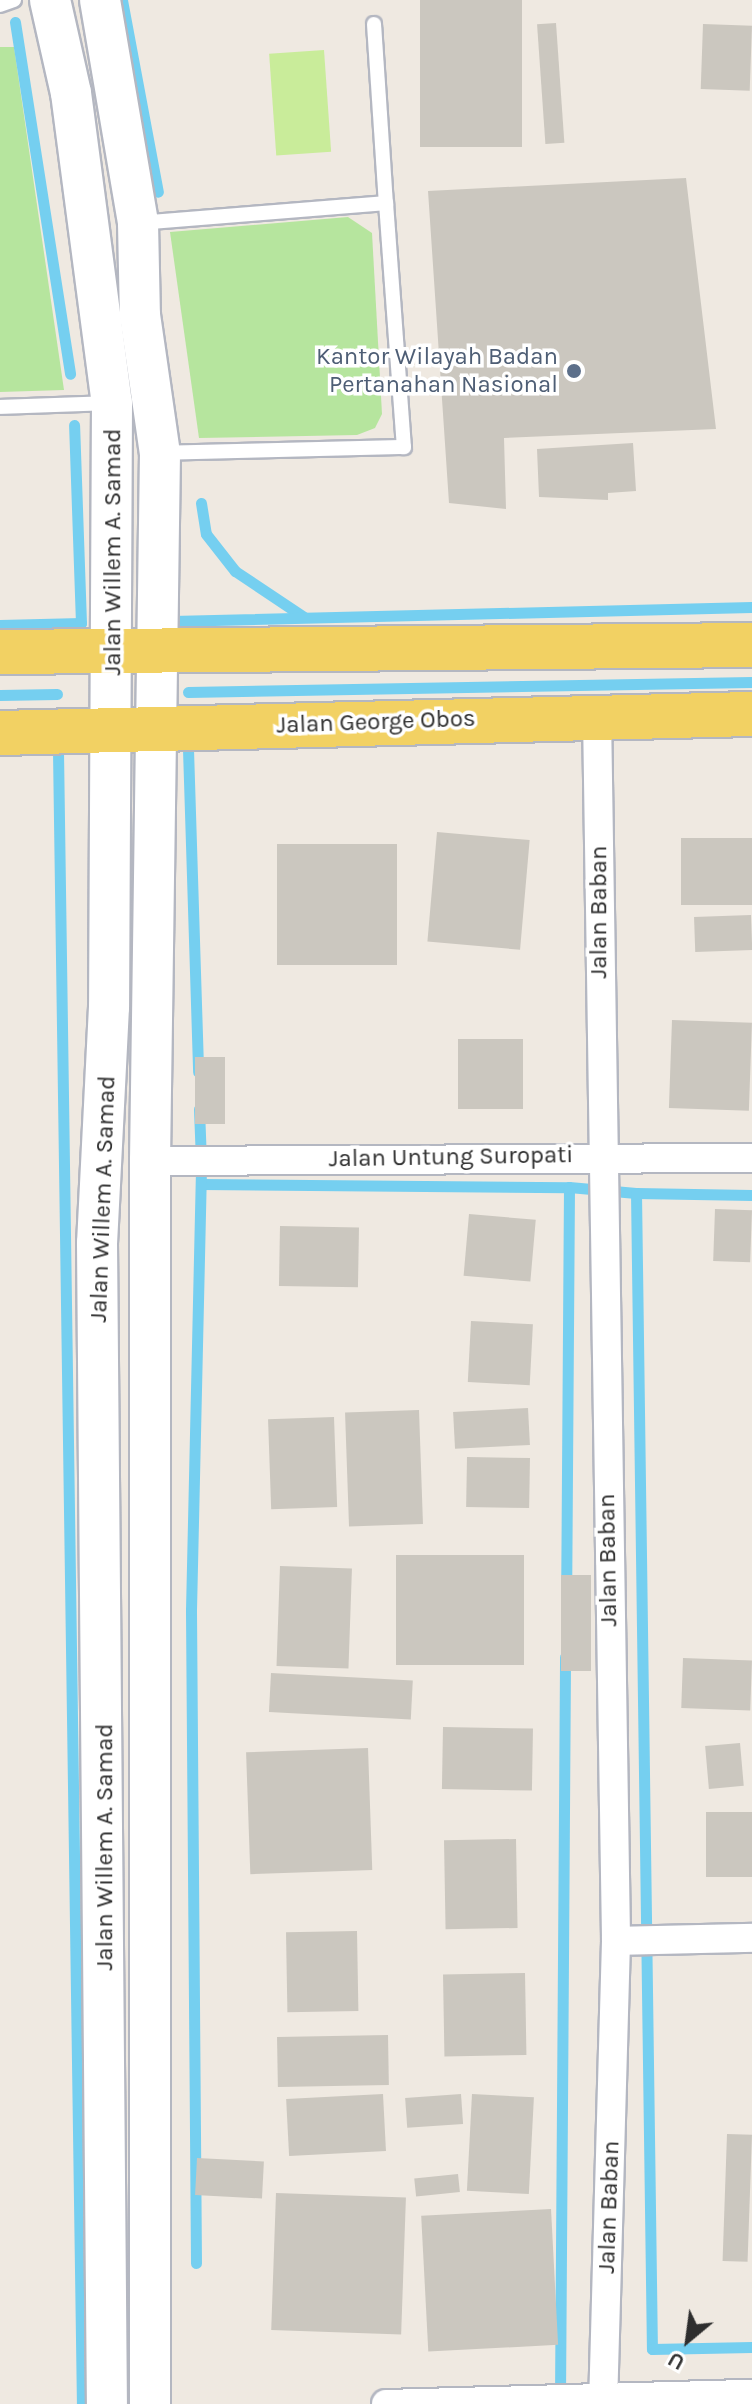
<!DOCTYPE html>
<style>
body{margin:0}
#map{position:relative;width:752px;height:2404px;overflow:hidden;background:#efe9e1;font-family:Karla,sans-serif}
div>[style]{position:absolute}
.green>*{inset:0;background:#b6e59e}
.pitch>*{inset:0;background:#c9ec9a;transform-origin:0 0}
.stream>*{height:11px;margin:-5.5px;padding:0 5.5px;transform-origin:5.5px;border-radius:5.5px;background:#75cff0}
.building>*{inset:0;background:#cbc7bf;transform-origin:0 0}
.roads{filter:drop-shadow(2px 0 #b4b7c1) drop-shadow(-2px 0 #b4b7c1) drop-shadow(0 2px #b4b7c1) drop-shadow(0 -2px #b4b7c1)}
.lane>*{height:14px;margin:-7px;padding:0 7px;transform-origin:7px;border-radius:7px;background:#fff}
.street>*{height:28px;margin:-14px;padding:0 14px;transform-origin:14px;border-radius:14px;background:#fff}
.secondary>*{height:40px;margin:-20px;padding:0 20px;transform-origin:20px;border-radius:20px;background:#fff}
.primary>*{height:44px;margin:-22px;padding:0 22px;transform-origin:22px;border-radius:22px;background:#f2d163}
.dots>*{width:22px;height:22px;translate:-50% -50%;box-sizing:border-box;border:4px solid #fff;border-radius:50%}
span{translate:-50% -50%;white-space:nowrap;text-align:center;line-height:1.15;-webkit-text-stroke:7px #fff;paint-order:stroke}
.service-label{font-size:24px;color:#4e5e75}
.right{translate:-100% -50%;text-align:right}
.street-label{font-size:24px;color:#2e2e2e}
.north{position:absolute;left:648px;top:2300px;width:80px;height:80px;-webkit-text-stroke:6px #fff;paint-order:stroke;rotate:209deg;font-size:22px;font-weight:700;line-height:32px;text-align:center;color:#2e2e2e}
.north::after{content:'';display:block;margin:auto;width:28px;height:36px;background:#2e2e2e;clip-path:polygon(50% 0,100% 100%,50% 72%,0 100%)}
</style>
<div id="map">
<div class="green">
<i style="clip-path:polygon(0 47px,14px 47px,64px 390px,0 392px)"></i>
<i style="clip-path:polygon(348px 217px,372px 233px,382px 414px,375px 428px,357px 435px,199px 438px,170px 232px)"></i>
</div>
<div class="pitch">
<i style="left:324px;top:50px;width:102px;height:55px;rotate:86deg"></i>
</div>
<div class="stream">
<i style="left:122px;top:0;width:195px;rotate:79.4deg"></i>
<i style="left:15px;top:22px;width:356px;rotate:81.1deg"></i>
<i style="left:201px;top:503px;width:31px;rotate:81deg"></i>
<i style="left:206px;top:534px;width:47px;rotate:51.9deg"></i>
<i style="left:235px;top:571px;width:83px;rotate:33.7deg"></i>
<i style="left:172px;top:621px;width:580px;rotate:-1.38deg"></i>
<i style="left:0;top:625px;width:81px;rotate:-1.4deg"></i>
<i style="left:81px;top:623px;width:198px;rotate:-92deg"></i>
<i style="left:188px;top:692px;width:564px;rotate:-1.02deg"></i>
<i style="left:0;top:695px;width:57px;rotate:-1deg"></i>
<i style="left:188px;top:749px;width:323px;rotate:88.2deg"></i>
<i style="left:58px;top:751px;width:1653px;rotate:89.17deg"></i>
<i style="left:199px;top:1109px;width:51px;rotate:87.8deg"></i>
<i style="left:201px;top:1184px;width:368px;rotate:0.5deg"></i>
<i style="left:569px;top:1187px;width:400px;rotate:90.4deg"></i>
<i style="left:569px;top:1187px;width:67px;rotate:5.1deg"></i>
<i style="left:752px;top:1195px;width:116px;rotate:-179deg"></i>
<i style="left:636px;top:1193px;width:1156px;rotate:89.21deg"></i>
<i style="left:652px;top:2349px;width:100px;rotate:-1.1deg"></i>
<i style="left:196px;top:2263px;width:653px;rotate:-90.44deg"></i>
<i style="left:191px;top:1610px;width:433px;rotate:-88.7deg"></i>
<i style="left:560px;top:2399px;width:742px;rotate:-89.61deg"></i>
</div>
<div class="building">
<i style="left:420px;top:0;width:102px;height:147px"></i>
<i style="left:556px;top:23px;width:120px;height:19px;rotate:86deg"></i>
<i style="left:703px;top:24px;width:49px;height:65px;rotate:2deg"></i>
<i style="clip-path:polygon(686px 178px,716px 429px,504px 438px,506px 509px,449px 503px,428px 191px)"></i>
<i style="clip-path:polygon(633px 443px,636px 491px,608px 493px,608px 500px,539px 497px,537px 449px)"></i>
<i style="left:437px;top:832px;width:93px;height:110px;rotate:5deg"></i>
<i style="left:752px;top:838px;width:67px;height:71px;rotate:90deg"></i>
<i style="left:397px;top:844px;width:121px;height:120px;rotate:90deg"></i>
<i style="left:751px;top:915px;width:35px;height:57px;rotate:88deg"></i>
<i style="left:672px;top:1020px;width:80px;height:88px;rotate:2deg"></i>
<i style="left:458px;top:1039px;width:65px;height:70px"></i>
<i style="left:195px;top:1057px;width:30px;height:67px"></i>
<i style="left:715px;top:1209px;width:37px;height:52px;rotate:2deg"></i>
<i style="left:469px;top:1214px;width:67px;height:62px;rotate:5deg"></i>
<i style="left:280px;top:1226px;width:79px;height:60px;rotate:1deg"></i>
<i style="left:471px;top:1321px;width:62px;height:61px;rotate:3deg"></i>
<i style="left:528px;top:1408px;width:37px;height:75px;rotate:87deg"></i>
<i style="left:419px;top:1410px;width:114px;height:74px;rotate:88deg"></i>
<i style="left:334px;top:1417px;width:90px;height:66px;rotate:88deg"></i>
<i style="left:467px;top:1457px;width:63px;height:50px;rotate:1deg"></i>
<i style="left:396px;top:1555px;width:128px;height:110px"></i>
<i style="left:280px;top:1566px;width:72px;height:100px;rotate:2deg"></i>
<i style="left:561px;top:1575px;width:30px;height:96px"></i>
<i style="left:683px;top:1658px;width:69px;height:50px;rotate:2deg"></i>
<i style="left:271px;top:1673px;width:142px;height:39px;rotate:3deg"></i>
<i style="left:443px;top:1727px;width:90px;height:62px;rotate:1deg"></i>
<i style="left:740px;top:1743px;width:43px;height:35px;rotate:85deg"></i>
<i style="left:368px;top:1748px;width:122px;height:122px;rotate:88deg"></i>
<i style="left:752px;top:1812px;width:65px;height:46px;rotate:90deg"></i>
<i style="left:516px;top:1839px;width:89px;height:72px;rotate:89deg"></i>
<i style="left:357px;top:1931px;width:80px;height:71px;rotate:89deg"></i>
<i style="left:525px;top:1973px;width:82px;height:82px;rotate:89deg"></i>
<i style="left:388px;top:2035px;width:50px;height:111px;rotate:89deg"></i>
<i style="left:383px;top:2094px;width:57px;height:97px;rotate:87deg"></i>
<i style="left:461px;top:2094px;width:30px;height:56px;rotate:86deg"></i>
<i style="left:472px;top:2094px;width:62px;height:97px;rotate:3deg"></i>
<i style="left:727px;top:2134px;width:25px;height:127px;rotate:2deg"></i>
<i style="left:197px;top:2158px;width:67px;height:37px;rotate:3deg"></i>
<i style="left:458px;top:2174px;width:18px;height:44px;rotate:84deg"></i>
<i style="left:276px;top:2193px;width:130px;height:137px;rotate:2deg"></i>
<i style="left:551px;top:2209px;width:136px;height:130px;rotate:87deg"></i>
</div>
<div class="roads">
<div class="lane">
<i style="left:0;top:5px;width:15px;rotate:-20deg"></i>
<i style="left:374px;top:24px;width:179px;rotate:86.2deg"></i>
<i style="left:139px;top:223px;width:248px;rotate:-4.6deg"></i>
<i style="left:386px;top:203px;width:245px;rotate:85.8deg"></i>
<i style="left:404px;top:447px;width:242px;rotate:178.6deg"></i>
<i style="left:0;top:407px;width:112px;rotate:-2deg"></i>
</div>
<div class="street">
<i style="left:597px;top:715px;width:1226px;rotate:89.11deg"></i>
<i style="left:616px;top:1941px;width:463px;rotate:91.6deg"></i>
<i style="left:150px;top:1161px;width:602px;rotate:-0.29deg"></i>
<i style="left:616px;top:1941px;width:136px;rotate:-1.3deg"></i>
<i style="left:386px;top:2404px;width:366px;rotate:-1.6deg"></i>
</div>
<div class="secondary">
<i style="left:50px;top:0;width:95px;rotate:77.3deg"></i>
<i style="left:71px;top:93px;width:313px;rotate:82.5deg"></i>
<i style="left:112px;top:403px;width:604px;rotate:90.28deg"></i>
<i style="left:109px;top:1007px;width:236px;rotate:92.9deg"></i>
<i style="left:97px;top:1243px;width:1161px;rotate:89.51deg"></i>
<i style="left:100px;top:0;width:226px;rotate:80.3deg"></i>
<i style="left:138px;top:223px;width:92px;rotate:88.8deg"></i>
<i style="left:140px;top:315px;width:139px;rotate:81.8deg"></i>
<i style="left:160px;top:453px;width:708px;rotate:90.81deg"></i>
<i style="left:150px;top:1161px;width:1243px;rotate:90deg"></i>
</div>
<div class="primary">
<i style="left:0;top:652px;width:752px;rotate:-0.53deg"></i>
<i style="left:0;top:733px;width:752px;rotate:-1.45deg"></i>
</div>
</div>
<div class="dots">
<i style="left:574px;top:371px;background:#5c6f8a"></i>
</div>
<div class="service-label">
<span class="right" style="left:558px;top:371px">Kantor Wilayah Badan<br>Pertanahan Nasional</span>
</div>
<div class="street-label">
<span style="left:113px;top:552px;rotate:-90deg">Jalan Willem A. Samad</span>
<span style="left:376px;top:722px;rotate:-2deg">Jalan George Obos</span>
<span style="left:599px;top:912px;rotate:-90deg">Jalan Baban</span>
<span style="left:451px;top:1157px;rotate:-1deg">Jalan Untung Suropati</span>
<span style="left:103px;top:1199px;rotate:-88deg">Jalan Willem A. Samad</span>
<span style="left:608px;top:1560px;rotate:-91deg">Jalan Baban</span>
<span style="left:105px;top:1847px;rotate:-90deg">Jalan Willem A. Samad</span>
<span style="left:609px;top:2207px;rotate:-88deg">Jalan Baban</span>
</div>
<div class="north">U</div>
</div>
